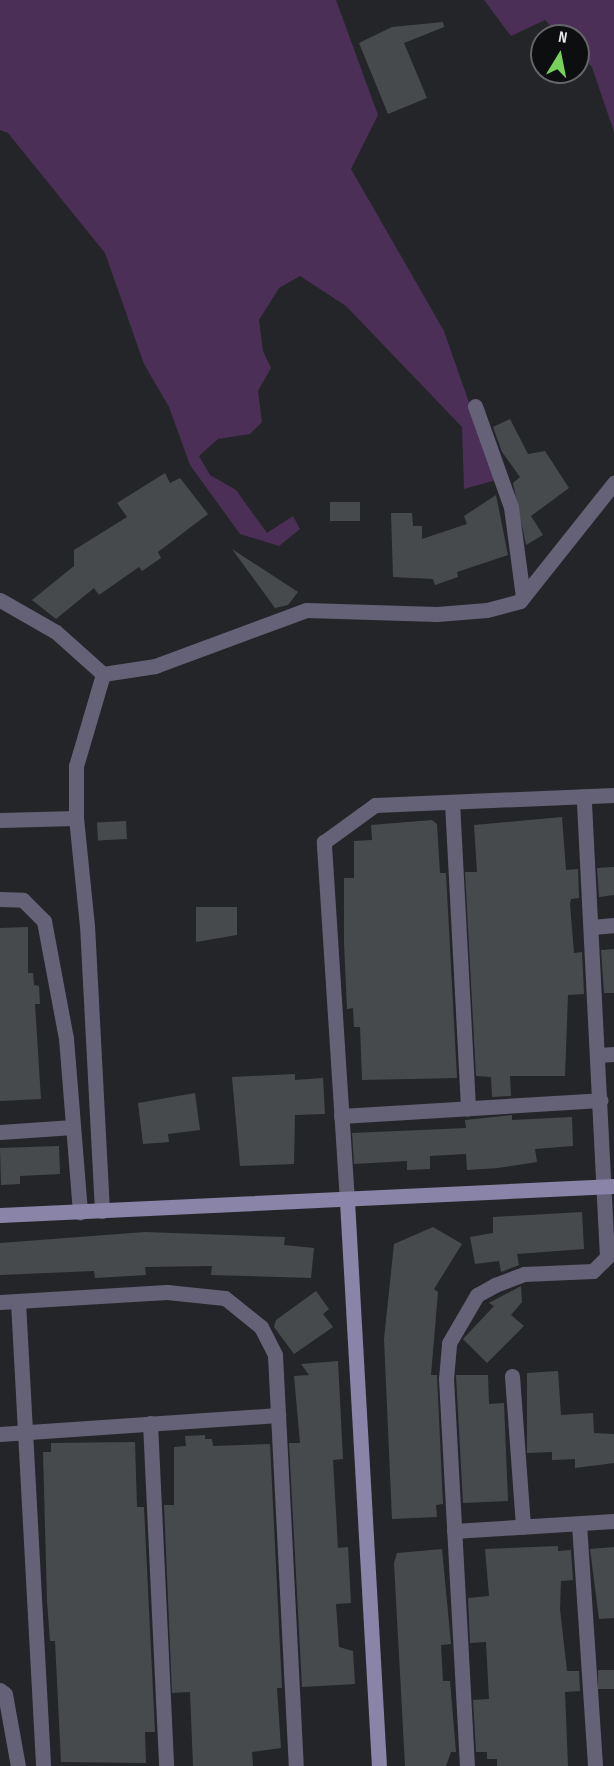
<!DOCTYPE html>
<style>
body{margin:0}
#map{position:relative;width:614px;height:1766px;overflow:hidden;background:#242528;font-family:"Sofia Sans Condensed",sans-serif}
div>[style]{position:absolute}
.green>*{inset:0;background:#4c2f56}
.building>*{inset:0;background:#474a4d;transform-origin:0 0}
.street>*{height:15px;margin:-7.5px;padding:0 7.5px;transform-origin:7.5px;border-radius:7.5px;background:#656278}
.secondary>*{height:15px;margin:-7.5px;padding:0 7.5px;transform-origin:7.5px;border-radius:7.5px;background:#8a84a8}
span{translate:-50% -50%;white-space:nowrap;text-align:center;line-height:1.15;-webkit-text-stroke:6px #0d0e0f;paint-order:stroke}
.north{position:absolute;left:530px;top:24px;width:60px;height:60px;box-sizing:border-box;background:#0d0e0f;border:2px solid #656667;border-radius:50%;rotate:10deg;font-size:16px;font-weight:700;line-height:24px;text-align:center;color:#e9eaec}
.north::after{content:'';display:block;margin:auto;width:21px;height:27px;background:#76d25a;clip-path:polygon(50% 0,100% 100%,50% 72%,0 100%)}
</style>
<div id="map">
<div class="green">
<i style="clip-path:polygon(0 0,336px 0,378px 115px,351px 169px,444px 331px,496px 480px,464px 489px,462px 427px,346px 306px,300px 276px,279px 288px,259px 320px,263px 351px,271px 368px,258px 391px,262px 422px,250px 434px,218px 439px,199px 456px,210px 475px,236px 490px,267px 533px,293px 516px,300px 529px,279px 546px,240px 534px,190px 465px,169px 407px,144px 364px,105px 253px,8px 133px,0 130px)"></i>
<i style="clip-path:polygon(484px 0,614px 0,614px 132px,592px 67px,578px 53px,578px 36px,561px 36px,545px 20px,511px 36px)"></i>
</div>
<div class="building">
<i style="clip-path:polygon(443px 22px,444px 27px,404px 43px,427px 98px,388px 114px,359px 43px,392px 27px)"></i>
<i style="clip-path:polygon(510px 419px,528px 454px,545px 451px,569px 488px,531px 516px,543px 535px,526px 545px,513px 483px,520px 477px,502px 452px,493px 427px)"></i>
<i style="clip-path:polygon(165px 473px,170px 483px,180px 478px,208px 514px,158px 552px,161px 558px,142px 571px,139px 567px,99px 595px,94px 588px,56px 619px,32px 600px,74px 566px,74px 550px,127px 517px,117px 503px)"></i>
<i style="clip-path:polygon(496px 495px,508px 555px,457px 572px,458px 577px,435px 585px,433px 579px,393px 577px,391px 513px,412px 513px,413px 526px,422px 526px,422px 539px,467px 524px,464px 516px)"></i>
<i style="left:360px;top:502px;width:19px;height:30px;rotate:90deg"></i>
<i style="clip-path:polygon(232px 549px,298px 592px,288px 605px,275px 608px)"></i>
<i style="clip-path:polygon(562px 817px,566px 870px,578px 869px,579px 898px,571px 899px,570px 904px,574px 953px,582px 952px,584px 994px,568px 995px,565px 1076px,510px 1076px,511px 1096px,492px 1097px,491px 1077px,476px 1076px,465px 872px,477px 872px,474px 825px)"></i>
<i style="clip-path:polygon(432px 820px,437px 824px,440px 873px,446px 873px,457px 1078px,362px 1080px,360px 1027px,354px 1027px,353px 1008px,347px 1009px,344px 942px,344px 878px,354px 878px,354px 841px,372px 840px,371px 825px)"></i>
<i style="left:126px;top:821px;width:18px;height:29px;rotate:87deg"></i>
<i style="clip-path:polygon(614px 867px,614px 895px,599px 897px,597px 868px)"></i>
<i style="clip-path:polygon(196px 907px,237px 907px,237px 935px,196px 942px)"></i>
<i style="clip-path:polygon(28px 927px,28px 973px,33px 973px,34px 985px,39px 986px,40px 1004px,35px 1004px,41px 1099px,0 1101px,0 928px)"></i>
<i style="clip-path:polygon(614px 949px,614px 993px,604px 993px,601px 950px)"></i>
<i style="clip-path:polygon(295px 1074px,295px 1080px,323px 1078px,325px 1114px,295px 1115px,294px 1164px,240px 1166px,232px 1077px)"></i>
<i style="clip-path:polygon(195px 1093px,200px 1130px,168px 1134px,169px 1142px,143px 1144px,138px 1103px)"></i>
<i style="clip-path:polygon(512px 1115px,512px 1120px,572px 1117px,573px 1146px,535px 1149px,537px 1162px,498px 1168px,467px 1170px,466px 1154px,430px 1156px,430px 1169px,407px 1170px,407px 1161px,354px 1164px,352px 1133px,466px 1128px,465px 1120px)"></i>
<i style="clip-path:polygon(59px 1146px,60px 1174px,20px 1176px,20px 1184px,1px 1185px,0 1148px)"></i>
<i style="clip-path:polygon(582px 1212px,584px 1249px,517px 1254px,519px 1265px,501px 1272px,499px 1261px,475px 1264px,470px 1237px,493px 1233px,493px 1217px)"></i>
<i style="clip-path:polygon(433px 1227px,462px 1244px,434px 1289px,438px 1292px,431px 1375px,437px 1375px,443px 1504px,436px 1505px,437px 1517px,392px 1519px,384px 1339px,394px 1244px)"></i>
<i style="clip-path:polygon(145px 1232px,285px 1237px,284px 1245px,314px 1248px,311px 1278px,211px 1275px,212px 1266px,145px 1267px,146px 1275px,95px 1278px,94px 1271px,0 1275px,0 1243px)"></i>
<i style="clip-path:polygon(521px 1286px,522px 1302px,511px 1315px,524px 1326px,487px 1363px,463px 1339px,494px 1306px,489px 1303px)"></i>
<i style="clip-path:polygon(316px 1291px,329px 1309px,323px 1314px,333px 1327px,294px 1354px,274px 1327px,276px 1320px)"></i>
<i style="clip-path:polygon(338px 1361px,343px 1459px,333px 1460px,338px 1548px,348px 1547px,351px 1603px,336px 1604px,339px 1647px,353px 1651px,355px 1684px,302px 1687px,289px 1443px,300px 1443px,294px 1376px,309px 1375px,301px 1364px)"></i>
<i style="clip-path:polygon(558px 1371px,561px 1415px,593px 1413px,594px 1433px,614px 1434px,614px 1463px,575px 1468px,575px 1459px,552px 1460px,552px 1452px,527px 1453px,527px 1373px)"></i>
<i style="clip-path:polygon(456px 1375px,488px 1375px,489px 1404px,504px 1403px,508px 1501px,463px 1503px)"></i>
<i style="clip-path:polygon(205px 1435px,205px 1439px,212px 1439px,213px 1446px,270px 1444px,282px 1688px,277px 1688px,281px 1748px,252px 1752px,253px 1766px,193px 1766px,190px 1692px,172px 1693px,164px 1505px,174px 1505px,174px 1447px,186px 1446px,185px 1436px)"></i>
<i style="clip-path:polygon(135px 1442px,137px 1507px,144px 1507px,155px 1732px,145px 1732px,146px 1763px,61px 1762px,55px 1641px,50px 1641px,47px 1601px,43px 1452px,51px 1452px,51px 1443px)"></i>
<i style="clip-path:polygon(558px 1546px,558px 1551px,571px 1550px,573px 1580px,561px 1581px,560px 1609px,567px 1671px,579px 1671px,580px 1691px,565px 1692px,568px 1766px,497px 1766px,497px 1759px,487px 1759px,487px 1752px,476px 1752px,473px 1700px,489px 1699px,486px 1642px,470px 1643px,468px 1598px,489px 1596px,485px 1549px)"></i>
<i style="clip-path:polygon(614px 1547px,614px 1618px,599px 1619px,590px 1549px)"></i>
<i style="clip-path:polygon(442px 1549px,451px 1644px,441px 1645px,443px 1681px,450px 1681px,456px 1752px,451px 1752px,446px 1766px,405px 1766px,394px 1563px,397px 1553px)"></i>
<i style="left:614px;top:1670px;width:19px;height:16px;rotate:90deg"></i>
</div>
<div class="street">
<i style="left:475px;top:406px;width:107px;rotate:70.4deg"></i>
<i style="left:511px;top:507px;width:91px;rotate:82.4deg"></i>
<i style="left:0;top:600px;width:64px;rotate:29.7deg"></i>
<i style="left:56px;top:632px;width:63px;rotate:41.8deg"></i>
<i style="left:103px;top:674px;width:53px;rotate:-8.7deg"></i>
<i style="left:155px;top:666px;width:161px;rotate:-20.3deg"></i>
<i style="left:306px;top:610px;width:131px;rotate:1.7deg"></i>
<i style="left:437px;top:614px;width:50px;rotate:-4.6deg"></i>
<i style="left:487px;top:610px;width:34px;rotate:-15deg"></i>
<i style="left:520px;top:601px;width:151px;rotate:-51.5deg"></i>
<i style="left:452px;top:802px;width:307px;rotate:87deg"></i>
<i style="left:0;top:820px;width:76px;rotate:-1.5deg"></i>
<i style="left:0;top:899px;width:23px;rotate:2deg"></i>
<i style="left:23px;top:900px;width:30px;rotate:45deg"></i>
<i style="left:44px;top:921px;width:119px;rotate:79.4deg"></i>
<i style="left:66px;top:1038px;width:175px;rotate:85.4deg"></i>
<i style="left:592px;top:927px;width:22px;rotate:-5deg"></i>
<i style="left:599px;top:1055px;width:15px;rotate:-4deg"></i>
<i style="left:341px;top:1116px;width:260px;rotate:-3.5deg"></i>
<i style="left:0;top:1132px;width:73px;rotate:-3.9deg"></i>
<i style="left:347px;top:1201px;width:360px;rotate:-93.7deg"></i>
<i style="left:324px;top:842px;width:63px;rotate:-36deg"></i>
<i style="left:375px;top:805px;width:239px;rotate:-2.4deg"></i>
<i style="left:102px;top:1211px;width:285px;rotate:-93deg"></i>
<i style="left:87px;top:926px;width:109px;rotate:-95.8deg"></i>
<i style="left:76px;top:818px;width:52px;rotate:-90deg"></i>
<i style="left:76px;top:766px;width:96px;rotate:-73.6deg"></i>
<i style="left:0;top:1302px;width:167px;rotate:-3.4deg"></i>
<i style="left:167px;top:1292px;width:58px;rotate:5.9deg"></i>
<i style="left:225px;top:1298px;width:46px;rotate:38.9deg"></i>
<i style="left:261px;top:1327px;width:31px;rotate:63deg"></i>
<i style="left:275px;top:1355px;width:412px;rotate:87.1deg"></i>
<i style="left:18px;top:1302px;width:465px;rotate:86.9deg"></i>
<i style="left:512px;top:1376px;width:151px;rotate:85.8deg"></i>
<i style="left:150px;top:1423px;width:343px;rotate:87.3deg"></i>
<i style="left:0;top:1434px;width:279px;rotate:-3.9deg"></i>
<i style="left:579px;top:1524px;width:243px;rotate:86.2deg"></i>
<i style="left:454px;top:1531px;width:160px;rotate:-3.6deg"></i>
<i style="left:0;top:1690px;width:6px;rotate:39deg"></i>
<i style="left:5px;top:1694px;width:73px;rotate:79.8deg"></i>
<i style="left:467px;top:1766px;width:388px;rotate:-93.1deg"></i>
<i style="left:446px;top:1379px;width:36px;rotate:-85deg"></i>
<i style="left:449px;top:1343px;width:56px;rotate:-59.7deg"></i>
<i style="left:477px;top:1295px;width:21px;rotate:-29deg"></i>
<i style="left:495px;top:1285px;width:31px;rotate:-21deg"></i>
<i style="left:524px;top:1274px;width:69px;rotate:-2.5deg"></i>
<i style="left:593px;top:1271px;width:20px;rotate:-45deg"></i>
<i style="left:607px;top:1257px;width:461px;rotate:-92.9deg"></i>
</div>
<div class="secondary">
<i style="left:347px;top:1201px;width:566px;rotate:86.76deg"></i>
<i style="left:0;top:1215px;width:615px;rotate:-2.7deg"></i>
</div>
<div class="north">N</div>
</div>
